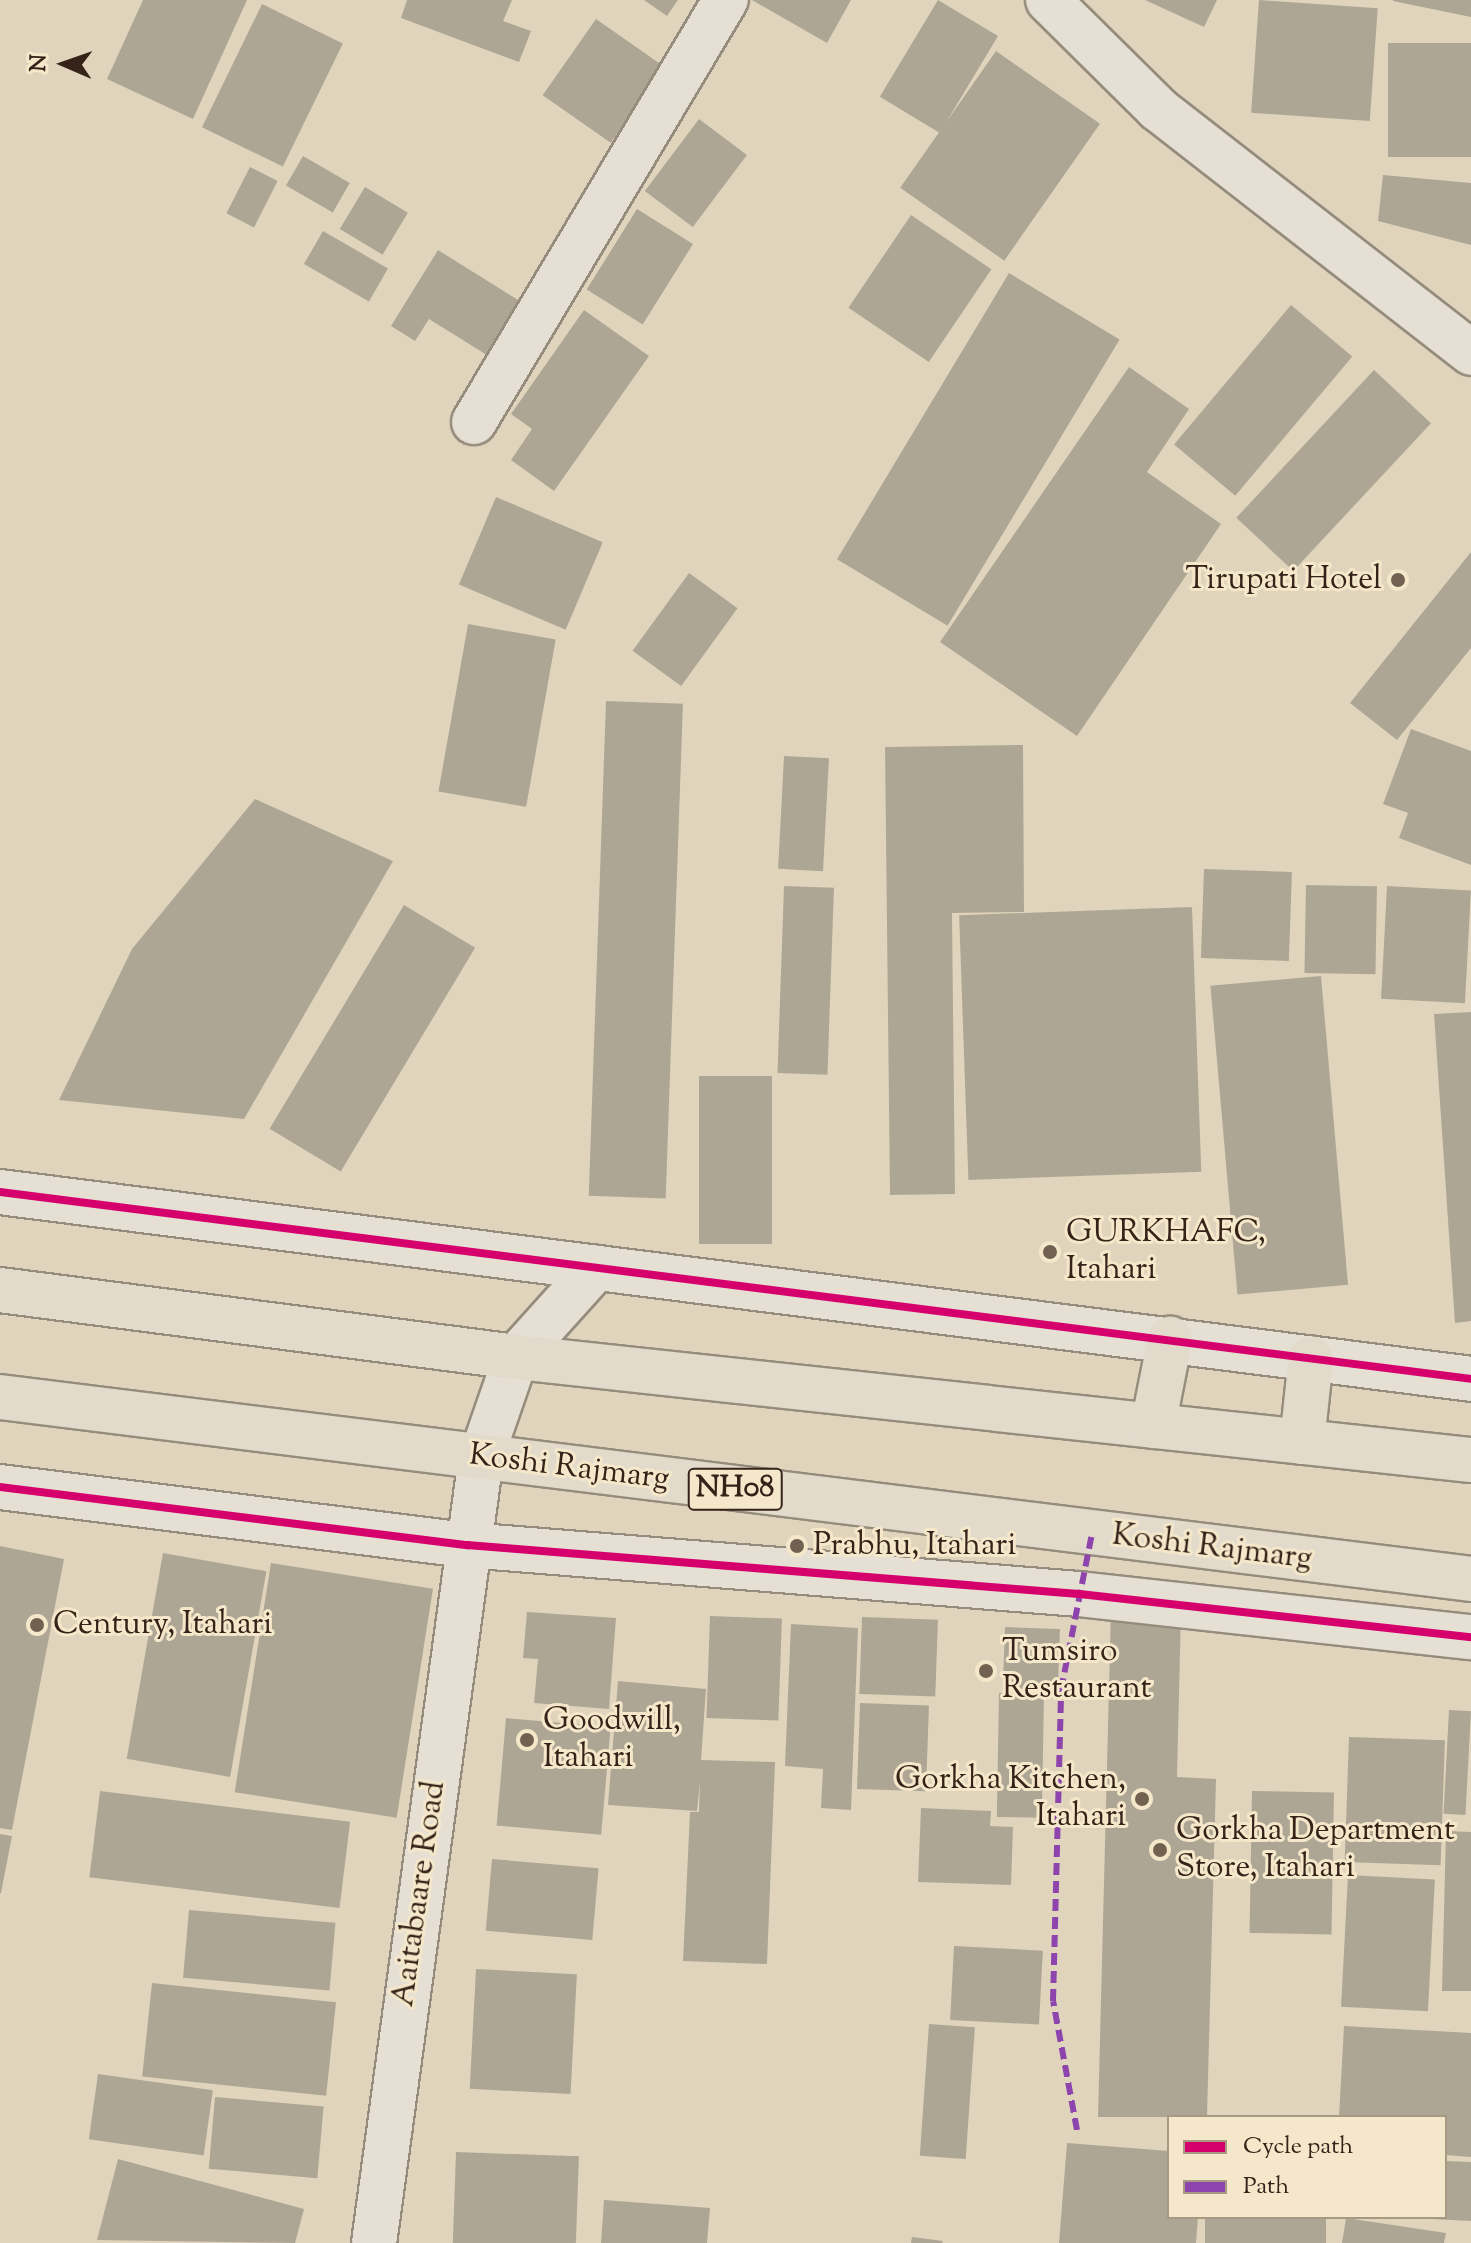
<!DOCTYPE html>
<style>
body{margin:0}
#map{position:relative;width:1471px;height:2243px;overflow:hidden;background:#e0d5bc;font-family:"Sorts Mill Goudy",serif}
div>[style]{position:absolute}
.building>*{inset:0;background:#aea695;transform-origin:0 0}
.roads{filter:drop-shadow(2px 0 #958c7d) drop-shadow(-2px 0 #958c7d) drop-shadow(0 2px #958c7d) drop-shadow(0 -2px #958c7d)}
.minor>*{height:44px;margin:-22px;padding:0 22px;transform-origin:22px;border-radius:22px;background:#e6e0d4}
.primary>*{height:44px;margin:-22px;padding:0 22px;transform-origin:22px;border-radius:22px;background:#e2dbcc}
.quiet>*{height:6px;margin-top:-3px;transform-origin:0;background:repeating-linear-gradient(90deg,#8e44ad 0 12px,transparent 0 18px)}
.cycleway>*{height:8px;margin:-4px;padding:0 4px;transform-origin:4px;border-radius:4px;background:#d6006c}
.dots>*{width:22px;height:22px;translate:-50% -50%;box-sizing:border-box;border:4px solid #f5e8ca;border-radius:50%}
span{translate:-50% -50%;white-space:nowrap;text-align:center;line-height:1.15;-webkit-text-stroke:6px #f5e8ca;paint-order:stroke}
.shield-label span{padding:2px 6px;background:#f5e8ca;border:2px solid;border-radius:6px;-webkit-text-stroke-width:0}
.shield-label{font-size:30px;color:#352218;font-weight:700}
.poi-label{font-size:32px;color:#352218}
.right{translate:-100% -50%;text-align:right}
.left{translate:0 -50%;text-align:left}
.street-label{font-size:32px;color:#352218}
.legend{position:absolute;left:1167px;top:2115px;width:280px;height:104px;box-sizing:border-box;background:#f5e8ca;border:2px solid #a89983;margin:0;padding:10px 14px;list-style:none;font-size:24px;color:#352218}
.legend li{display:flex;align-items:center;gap:16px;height:40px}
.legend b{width:40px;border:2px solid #a89983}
.north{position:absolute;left:24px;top:24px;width:80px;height:80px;-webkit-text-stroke:6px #f5e8ca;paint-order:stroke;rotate:272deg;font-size:22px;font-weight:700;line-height:32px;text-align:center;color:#352218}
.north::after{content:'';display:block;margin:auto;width:28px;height:36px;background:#352218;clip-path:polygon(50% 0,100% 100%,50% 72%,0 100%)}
</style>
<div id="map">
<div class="building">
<i style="clip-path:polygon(143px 0,247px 0,193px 119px,107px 79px)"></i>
<i style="clip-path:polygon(407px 0,512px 0,503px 21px,531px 31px,519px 62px,401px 18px)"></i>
<i style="clip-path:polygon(644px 0,678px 0,667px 16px)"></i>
<i style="clip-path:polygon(752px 0,851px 0,827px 43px)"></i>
<i style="left:938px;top:0;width:70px;height:113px;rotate:31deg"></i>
<i style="clip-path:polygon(1145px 0,1217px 0,1204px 27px)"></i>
<i style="left:1259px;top:0;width:119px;height:113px;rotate:4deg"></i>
<i style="clip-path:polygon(1393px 0,1471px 0,1471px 17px,1393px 1px)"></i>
<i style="left:262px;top:4px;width:90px;height:137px;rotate:26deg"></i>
<i style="left:596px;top:19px;width:83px;height:93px;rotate:35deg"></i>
<i style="left:1471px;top:43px;width:114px;height:83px;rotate:90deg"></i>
<i style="left:996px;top:51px;width:127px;height:167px;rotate:35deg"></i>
<i style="left:699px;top:119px;width:60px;height:90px;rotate:37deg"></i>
<i style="left:303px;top:156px;width:54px;height:34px;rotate:30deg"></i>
<i style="left:250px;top:167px;width:31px;height:52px;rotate:27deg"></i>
<i style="clip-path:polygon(1383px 175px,1471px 183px,1471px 245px,1378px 221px)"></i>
<i style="left:365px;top:187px;width:50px;height:49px;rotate:31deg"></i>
<i style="left:637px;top:209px;width:66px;height:95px;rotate:32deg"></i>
<i style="left:911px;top:215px;width:97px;height:112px;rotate:34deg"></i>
<i style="left:323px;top:231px;width:75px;height:38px;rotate:30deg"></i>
<i style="clip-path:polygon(438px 250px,523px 303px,490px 357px,429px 319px,415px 341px,391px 326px)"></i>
<i style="left:1009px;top:273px;width:129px;height:334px;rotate:31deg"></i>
<i style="left:1291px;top:305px;width:80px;height:182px;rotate:40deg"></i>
<i style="clip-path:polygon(584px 310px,649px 356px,554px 491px,511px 460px,532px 429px,511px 414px)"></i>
<i style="clip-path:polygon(1129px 367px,1189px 409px,1147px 472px,1221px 524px,1077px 736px,940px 642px)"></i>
<i style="left:1374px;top:370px;width:78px;height:202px;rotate:43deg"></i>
<i style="left:496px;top:497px;width:116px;height:95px;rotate:23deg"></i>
<i style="clip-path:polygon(1471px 552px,1471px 648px,1397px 740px,1350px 703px)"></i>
<i style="left:689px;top:573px;width:60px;height:96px;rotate:36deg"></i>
<i style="left:468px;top:624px;width:89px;height:170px;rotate:10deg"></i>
<i style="left:606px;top:701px;width:77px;height:495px;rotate:2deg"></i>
<i style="clip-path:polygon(1411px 729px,1471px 751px,1471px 865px,1399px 838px,1408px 813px,1383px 804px)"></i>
<i style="clip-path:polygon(1023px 745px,1024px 912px,952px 913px,955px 1194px,890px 1195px,885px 747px)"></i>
<i style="left:784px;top:756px;width:45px;height:113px;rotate:3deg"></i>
<i style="clip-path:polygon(255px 799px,393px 861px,244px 1119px,59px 1100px,132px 949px)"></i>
<i style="left:1204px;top:869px;width:88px;height:89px;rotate:2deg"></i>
<i style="left:1306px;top:885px;width:71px;height:88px;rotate:1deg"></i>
<i style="left:784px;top:886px;width:50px;height:187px;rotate:2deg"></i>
<i style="left:1387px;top:886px;width:84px;height:113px;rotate:3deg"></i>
<i style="left:404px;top:905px;width:83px;height:261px;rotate:31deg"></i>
<i style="left:1192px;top:907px;width:265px;height:233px;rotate:88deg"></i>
<i style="left:1321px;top:976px;width:310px;height:111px;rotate:85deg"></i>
<i style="clip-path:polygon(1471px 1012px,1471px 1321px,1455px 1323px,1434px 1014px)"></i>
<i style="left:699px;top:1076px;width:73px;height:168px"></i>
<i style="clip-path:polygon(0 1546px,64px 1559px,12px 1830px,0 1828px)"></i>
<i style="left:163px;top:1553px;width:105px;height:209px;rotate:10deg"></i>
<i style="left:271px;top:1563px;width:164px;height:232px;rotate:9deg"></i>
<i style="clip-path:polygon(1111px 1609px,1181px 1611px,1177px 1777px,1216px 1779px,1207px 2117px,1098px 2117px)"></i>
<i style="clip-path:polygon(527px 1612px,616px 1618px,609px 1709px,534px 1703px,538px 1659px,523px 1658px)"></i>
<i style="left:710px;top:1616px;width:72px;height:102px;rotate:2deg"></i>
<i style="left:862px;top:1617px;width:76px;height:77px;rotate:2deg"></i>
<i style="clip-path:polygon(791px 1624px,858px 1628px,851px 1810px,821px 1808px,823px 1769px,785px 1766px)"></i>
<i style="left:1005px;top:1627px;width:55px;height:61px;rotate:2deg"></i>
<i style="clip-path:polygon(618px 1681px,706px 1689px,701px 1760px,775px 1762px,767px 1964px,683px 1961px,690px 1812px,699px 1812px,700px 1782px,697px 1811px,608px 1805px)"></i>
<i style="left:999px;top:1693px;width:45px;height:124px;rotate:1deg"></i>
<i style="left:860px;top:1703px;width:69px;height:86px;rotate:2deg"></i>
<i style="left:1449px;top:1710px;width:22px;height:104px;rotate:3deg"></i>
<i style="left:506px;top:1718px;width:105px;height:108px;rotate:5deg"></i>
<i style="left:1349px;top:1737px;width:96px;height:125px;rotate:2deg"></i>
<i style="left:100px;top:1791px;width:252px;height:87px;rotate:7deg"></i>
<i style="left:1252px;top:1791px;width:82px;height:142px;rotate:1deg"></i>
<i style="clip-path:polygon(921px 1808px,991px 1811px,990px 1826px,1013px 1827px,1011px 1885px,918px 1882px)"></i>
<i style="clip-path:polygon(1446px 1831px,1471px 1832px,1471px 1991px,1442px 1991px)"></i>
<i style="clip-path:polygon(0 1834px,12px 1836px,1px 1893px,0 1893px)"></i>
<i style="left:492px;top:1859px;width:107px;height:72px;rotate:5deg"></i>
<i style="left:1348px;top:1875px;width:87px;height:132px;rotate:3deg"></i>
<i style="left:189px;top:1910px;width:147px;height:68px;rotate:5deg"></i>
<i style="left:954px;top:1946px;width:89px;height:74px;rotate:3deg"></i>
<i style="left:476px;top:1969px;width:101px;height:120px;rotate:3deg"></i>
<i style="left:152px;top:1983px;width:185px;height:94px;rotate:6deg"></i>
<i style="left:929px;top:2024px;width:46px;height:132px;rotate:4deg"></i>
<i style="clip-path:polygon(1344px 2026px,1471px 2033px,1471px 2157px,1445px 2155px,1445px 2117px,1339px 2117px)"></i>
<i style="left:98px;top:2074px;width:116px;height:66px;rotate:8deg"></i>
<i style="left:215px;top:2097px;width:109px;height:72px;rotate:5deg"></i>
<i style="clip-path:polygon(1067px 2143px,1169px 2151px,1169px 2217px,1198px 2217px,1196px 2243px,1059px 2243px)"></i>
<i style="left:456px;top:2152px;width:123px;height:91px;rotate:2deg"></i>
<i style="clip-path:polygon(118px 2159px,304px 2209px,295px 2243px,97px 2240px)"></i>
<i style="clip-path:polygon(1445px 2161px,1471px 2162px,1471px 2221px,1431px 2219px,1445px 2217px)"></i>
<i style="clip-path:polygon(604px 2200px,710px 2208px,707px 2243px,601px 2243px)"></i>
<i style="left:1205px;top:2217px;width:121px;height:26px"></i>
<i style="clip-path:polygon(1346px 2218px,1446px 2233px,1444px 2243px,1342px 2243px)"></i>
<i style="clip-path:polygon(912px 2237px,943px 2241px,942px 2243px,911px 2243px)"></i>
</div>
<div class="roads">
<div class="minor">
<i style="left:1048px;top:0;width:155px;rotate:44.7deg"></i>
<i style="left:1158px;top:109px;width:397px;rotate:37.9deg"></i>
<i style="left:474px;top:422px;width:492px;rotate:-59.2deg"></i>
<i style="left:0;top:1192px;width:1483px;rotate:7.24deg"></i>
<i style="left:0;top:1487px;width:471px;rotate:7.1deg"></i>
<i style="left:467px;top:1545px;width:614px;rotate:4.58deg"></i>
<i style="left:1079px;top:1594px;width:394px;rotate:6.3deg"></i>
<i style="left:374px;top:2243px;width:792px;rotate:-82.24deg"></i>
<i style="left:481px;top:1458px;width:107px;rotate:-70.9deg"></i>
<i style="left:516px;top:1357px;width:120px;rotate:-48deg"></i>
</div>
<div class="primary">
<i style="left:0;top:1290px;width:520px;rotate:7.4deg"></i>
<i style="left:516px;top:1357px;width:961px;rotate:6.16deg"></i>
<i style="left:0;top:1397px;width:1482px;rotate:7.05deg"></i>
<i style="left:1153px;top:1426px;width:89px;rotate:-78.9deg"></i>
<i style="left:1302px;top:1442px;width:84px;rotate:-83.9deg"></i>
</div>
</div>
<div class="quiet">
<i style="left:1077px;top:2130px;width:131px;rotate:-100.5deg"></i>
<i style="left:1053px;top:2001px;width:311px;rotate:-88.5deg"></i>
<i style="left:1061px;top:1690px;width:160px;rotate:-78.8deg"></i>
</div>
<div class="cycleway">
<i style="left:0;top:1192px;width:1483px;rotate:7.24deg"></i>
<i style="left:0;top:1487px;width:471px;rotate:7.1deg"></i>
<i style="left:467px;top:1545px;width:614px;rotate:4.58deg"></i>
<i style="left:1079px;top:1594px;width:394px;rotate:6.3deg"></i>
</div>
<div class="dots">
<i style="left:1398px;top:580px;background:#716151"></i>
<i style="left:1050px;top:1252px;background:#716151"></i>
<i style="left:797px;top:1546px;background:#716151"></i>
<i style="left:37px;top:1625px;background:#716151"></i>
<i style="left:986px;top:1671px;background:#716151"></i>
<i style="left:527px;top:1740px;background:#716151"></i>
<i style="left:1142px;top:1799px;background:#716151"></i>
<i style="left:1160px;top:1850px;background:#716151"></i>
</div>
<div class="shield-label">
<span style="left:735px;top:1489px">NH08</span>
</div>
<div class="poi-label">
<span class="right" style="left:1382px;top:580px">Tirupati Hotel</span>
<span class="left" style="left:1066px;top:1252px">GURKHAFC,<br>Itahari</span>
<span class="left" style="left:813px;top:1546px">Prabhu, Itahari</span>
<span class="left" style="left:53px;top:1625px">Century, Itahari</span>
<span class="left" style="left:1002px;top:1671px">Tumsiro<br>Restaurant</span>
<span class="left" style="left:543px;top:1740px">Goodwill,<br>Itahari</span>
<span class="right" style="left:1126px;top:1799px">Gorkha Kitchen,<br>Itahari</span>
<span class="left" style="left:1176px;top:1850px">Gorkha Department<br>Store, Itahari</span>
</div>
<div class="street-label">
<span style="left:569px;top:1468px;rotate:7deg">Koshi Rajmarg</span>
<span style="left:1212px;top:1548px;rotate:7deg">Koshi Rajmarg</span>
<span style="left:420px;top:1894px;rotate:-82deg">Aaitabaare Road</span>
</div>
<ul class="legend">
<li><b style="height:10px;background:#d6006c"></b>Cycle path</li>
<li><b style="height:10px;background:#8e44ad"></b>Path</li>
</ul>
<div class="north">N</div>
</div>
